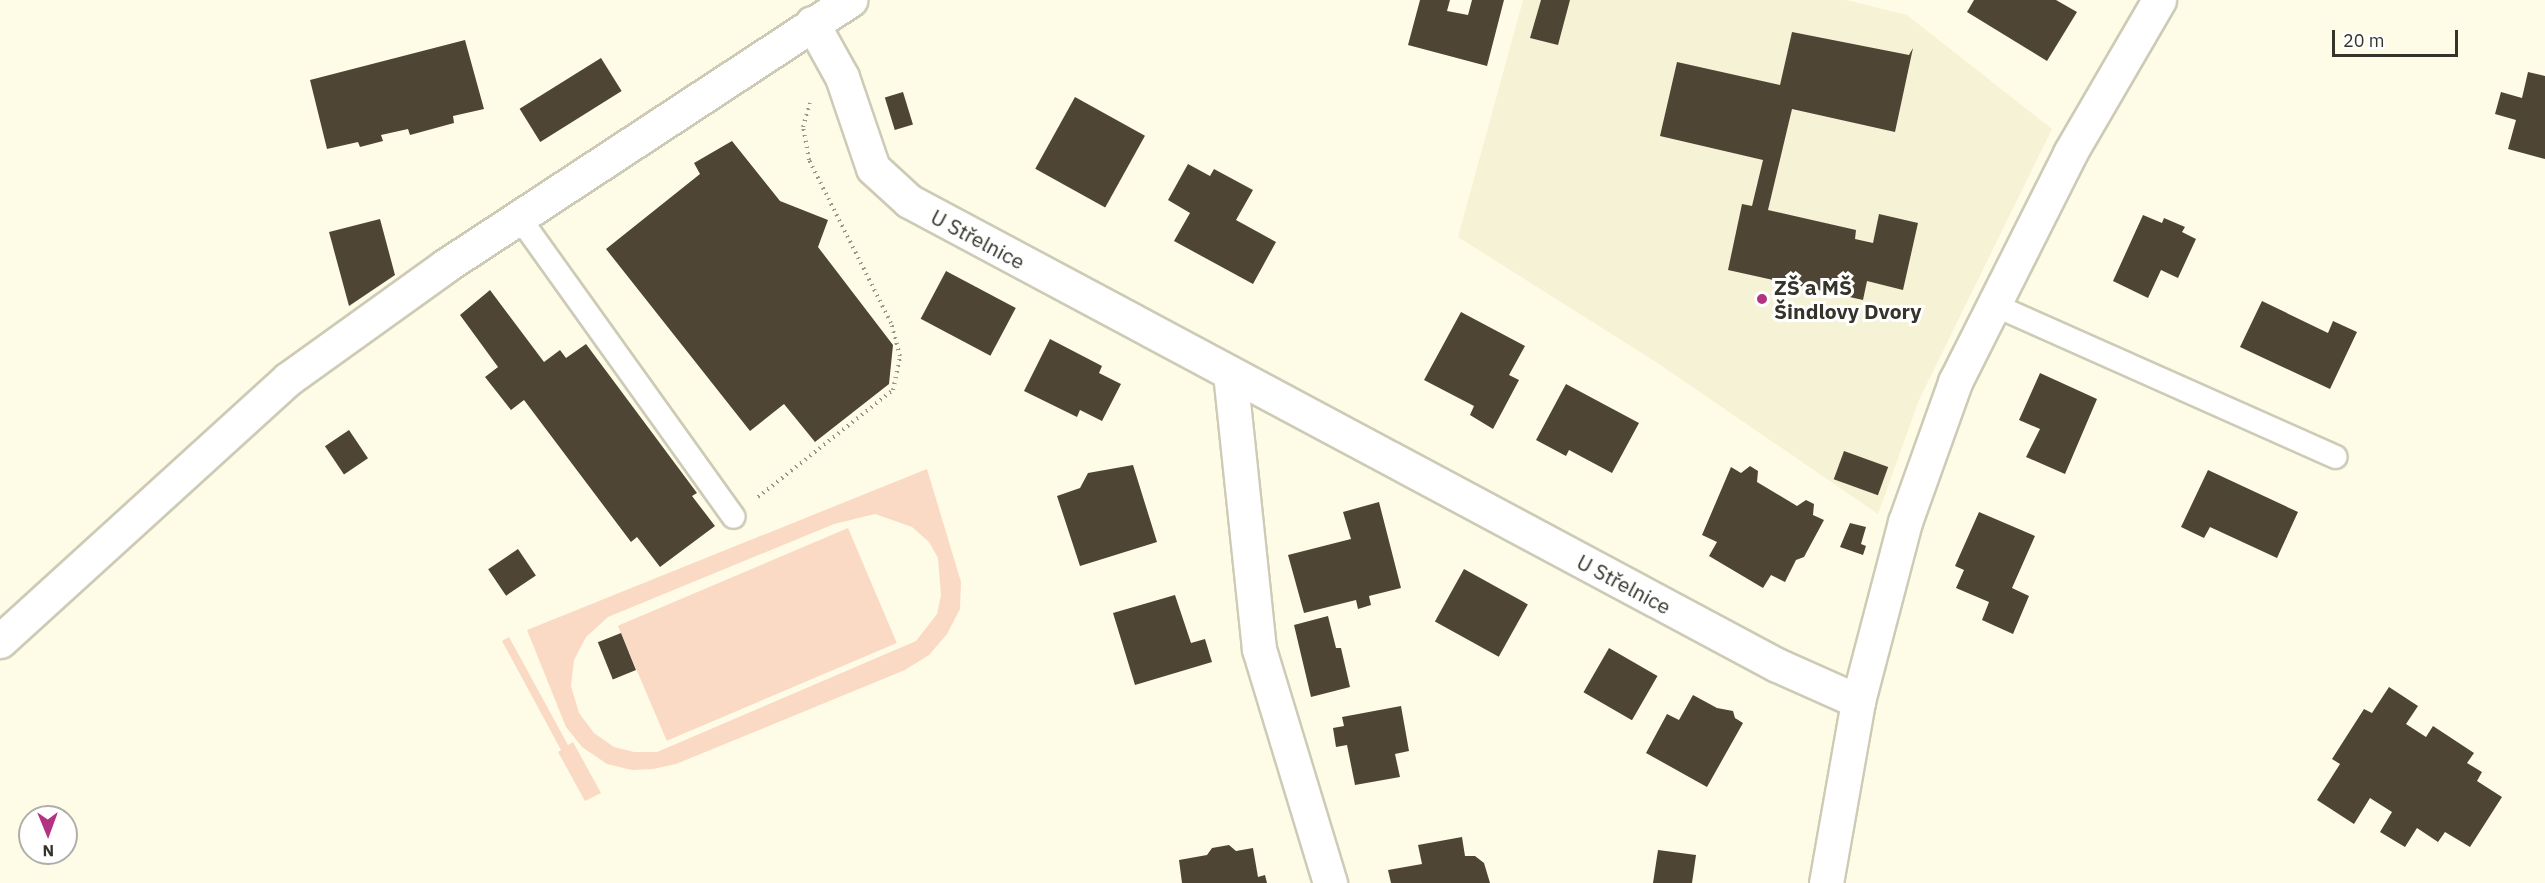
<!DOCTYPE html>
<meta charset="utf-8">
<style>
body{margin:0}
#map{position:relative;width:2545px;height:883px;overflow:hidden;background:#fefce6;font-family:"IBM Plex Sans",sans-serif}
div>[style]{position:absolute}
.built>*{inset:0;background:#f5f2d5}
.green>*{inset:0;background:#fadac5;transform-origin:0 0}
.building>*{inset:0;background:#4f4535;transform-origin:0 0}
.path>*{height:4px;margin-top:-2px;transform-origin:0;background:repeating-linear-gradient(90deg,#979687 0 1.5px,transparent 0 6px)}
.roads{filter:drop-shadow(2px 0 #cdcbb6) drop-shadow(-2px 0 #cdcbb6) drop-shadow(0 2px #cdcbb6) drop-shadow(0 -2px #cdcbb6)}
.service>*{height:22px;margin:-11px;padding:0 11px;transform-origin:11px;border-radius:11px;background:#fff}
.minor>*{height:33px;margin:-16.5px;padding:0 16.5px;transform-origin:16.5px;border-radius:16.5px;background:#fff}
.dots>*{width:16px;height:16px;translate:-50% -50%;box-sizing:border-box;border:3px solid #fff;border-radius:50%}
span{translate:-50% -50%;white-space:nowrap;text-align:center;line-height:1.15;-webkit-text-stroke:6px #fff;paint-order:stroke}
.street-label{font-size:21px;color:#34342b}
.poi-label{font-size:21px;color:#34342b;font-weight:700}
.left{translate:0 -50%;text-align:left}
.north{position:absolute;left:18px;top:805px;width:60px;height:60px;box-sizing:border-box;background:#fff;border:2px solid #aeaeaa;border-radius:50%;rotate:179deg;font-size:16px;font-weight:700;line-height:24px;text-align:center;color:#34342b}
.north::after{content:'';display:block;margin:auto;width:21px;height:27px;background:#b23382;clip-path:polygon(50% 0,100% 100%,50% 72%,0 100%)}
.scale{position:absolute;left:2332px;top:30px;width:126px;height:27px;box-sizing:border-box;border:3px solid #34342b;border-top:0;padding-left:8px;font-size:18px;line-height:21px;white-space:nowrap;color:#34342b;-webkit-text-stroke:4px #fff;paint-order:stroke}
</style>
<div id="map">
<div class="built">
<i style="clip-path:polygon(1523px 0,1846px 0,1907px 15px,2052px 129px,1919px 400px,1878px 514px,1656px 362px,1458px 237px)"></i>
</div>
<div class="green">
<i style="clip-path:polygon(evenodd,927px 469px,961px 582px,960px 609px,947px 634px,929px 655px,905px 670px,676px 764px,653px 769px,632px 770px,607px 764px,582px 747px,566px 727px,527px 630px,927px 469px,875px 514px,912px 527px,929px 542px,938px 558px,941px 595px,937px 614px,916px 641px,657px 752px,634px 752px,614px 747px,594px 733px,579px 713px,571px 686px,574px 660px,586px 637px,608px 617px,834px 524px,875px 514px)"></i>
<i style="left:848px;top:528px;width:125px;height:250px;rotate:67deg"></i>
<i style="clip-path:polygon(509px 637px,568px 745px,573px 742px,601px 793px,585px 801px,558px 752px,561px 750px,502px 641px)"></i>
</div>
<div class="building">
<i style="clip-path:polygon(1420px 0,1450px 0,1447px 11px,1468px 15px,1472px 0,1504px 0,1487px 66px,1408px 45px)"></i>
<i style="clip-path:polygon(1541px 0,1570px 0,1558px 45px,1530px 38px)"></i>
<i style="clip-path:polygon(1974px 0,2056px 0,2077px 12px,2047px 61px,1967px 12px)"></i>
<i style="clip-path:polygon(1792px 32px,1909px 55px,1913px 48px,1895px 132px,1792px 109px,1768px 210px,1856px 230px,1855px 239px,1873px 243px,1879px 214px,1918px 223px,1903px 290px,1867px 281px,1863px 300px,1728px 270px,1742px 204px,1752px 206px,1763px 160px,1660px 136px,1677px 62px,1780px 85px)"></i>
<i style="clip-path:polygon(465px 40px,484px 109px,453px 116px,454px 123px,410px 135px,408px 129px,381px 135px,383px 141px,360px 147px,358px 142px,327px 149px,310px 80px)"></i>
<i style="left:601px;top:58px;width:39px;height:96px;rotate:58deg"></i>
<i style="clip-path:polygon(2528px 72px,2545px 76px,2545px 159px,2508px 149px,2516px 120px,2495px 114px,2501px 92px,2522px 98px)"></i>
<i style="left:903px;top:92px;width:34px;height:19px;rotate:73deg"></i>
<i style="left:1075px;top:97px;width:80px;height:82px;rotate:29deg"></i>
<i style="clip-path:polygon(732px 141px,780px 201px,828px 220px,818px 247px,893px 345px,889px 384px,815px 442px,784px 404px,750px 431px,606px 249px,700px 174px,694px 163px)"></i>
<i style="clip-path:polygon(1188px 164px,1210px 176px,1214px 169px,1253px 190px,1236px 220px,1276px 242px,1253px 284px,1174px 241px,1190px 213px,1168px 200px)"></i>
<i style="clip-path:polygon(2143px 215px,2162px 223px,2164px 218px,2185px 227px,2182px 232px,2196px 239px,2178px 278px,2161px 270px,2148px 298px,2113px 281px)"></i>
<i style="clip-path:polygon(380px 219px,395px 275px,349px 306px,329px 232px)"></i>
<i style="left:946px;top:271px;width:79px;height:54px;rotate:28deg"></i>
<i style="clip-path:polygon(490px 290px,544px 362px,560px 350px,566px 358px,586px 344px,697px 493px,692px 496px,715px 526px,660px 567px,637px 537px,631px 542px,524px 400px,511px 410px,485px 377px,498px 367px,460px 315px)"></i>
<i style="clip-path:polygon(2262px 301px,2328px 333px,2333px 321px,2357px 332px,2330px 389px,2240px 347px)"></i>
<i style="clip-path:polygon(1461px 312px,1525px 346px,1509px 375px,1519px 380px,1493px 429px,1470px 415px,1474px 406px,1424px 380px)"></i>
<i style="clip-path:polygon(1050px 339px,1102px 366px,1099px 373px,1121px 384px,1102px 421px,1080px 410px,1077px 417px,1024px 391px)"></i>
<i style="clip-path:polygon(2040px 373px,2097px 399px,2065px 474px,2026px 457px,2040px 429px,2019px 420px)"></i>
<i style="clip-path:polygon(1566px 384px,1639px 423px,1612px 473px,1569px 450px,1566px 456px,1536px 440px)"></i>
<i style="left:349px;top:430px;width:34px;height:29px;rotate:56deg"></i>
<i style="left:1844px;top:451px;width:47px;height:30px;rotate:20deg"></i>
<i style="clip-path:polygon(1133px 465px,1157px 542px,1080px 566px,1057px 496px,1080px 488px,1088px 473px)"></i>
<i style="clip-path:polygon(1750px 466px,1758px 471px,1757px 482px,1797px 506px,1806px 500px,1814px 504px,1813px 515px,1824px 520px,1804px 557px,1796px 560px,1785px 582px,1771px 575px,1763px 588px,1709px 556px,1717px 542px,1702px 535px,1731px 467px,1741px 473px)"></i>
<i style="clip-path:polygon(2208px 470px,2298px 512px,2277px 558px,2210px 527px,2204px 538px,2181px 527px)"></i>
<i style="clip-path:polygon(1379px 502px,1401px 588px,1369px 596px,1371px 605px,1358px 609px,1356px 600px,1304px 613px,1288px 555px,1351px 539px,1343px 512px)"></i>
<i style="clip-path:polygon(1979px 512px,2035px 536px,2012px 588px,2029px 596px,2013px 634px,1982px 620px,1989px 602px,1956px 588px,1964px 570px,1955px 566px)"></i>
<i style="clip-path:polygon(1850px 523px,1866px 527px,1861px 544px,1866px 546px,1863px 555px,1840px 547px)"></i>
<i style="left:518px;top:549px;width:32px;height:36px;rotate:56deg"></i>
<i style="left:1464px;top:569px;width:73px;height:60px;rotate:29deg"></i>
<i style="clip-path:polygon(1175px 595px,1191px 643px,1205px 639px,1212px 662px,1135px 685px,1113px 613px)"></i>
<i style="clip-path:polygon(1328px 616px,1336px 648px,1341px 648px,1350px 687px,1311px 697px,1294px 625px)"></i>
<i style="left:621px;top:633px;width:40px;height:25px;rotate:68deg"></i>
<i style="left:1609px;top:648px;width:56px;height:51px;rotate:30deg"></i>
<i style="clip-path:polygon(2389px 687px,2418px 706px,2406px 724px,2426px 737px,2433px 726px,2474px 753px,2467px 763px,2482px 772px,2477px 781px,2502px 797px,2470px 847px,2445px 832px,2438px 842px,2417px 828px,2405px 847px,2380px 832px,2392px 812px,2370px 798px,2354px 824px,2317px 800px,2340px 764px,2332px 759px,2364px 709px,2372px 713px)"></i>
<i style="clip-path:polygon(1693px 695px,1717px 708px,1733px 711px,1735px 718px,1743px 723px,1707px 787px,1646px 753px,1667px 714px,1679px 720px)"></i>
<i style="clip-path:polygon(1401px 706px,1409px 751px,1395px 754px,1400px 777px,1355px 785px,1347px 745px,1336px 747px,1333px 728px,1344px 726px,1342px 717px)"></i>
<i style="clip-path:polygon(1462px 837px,1465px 856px,1475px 856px,1484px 863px,1490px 883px,1391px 883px,1388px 870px,1422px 864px,1418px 845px)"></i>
<i style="clip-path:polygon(1229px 845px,1236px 851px,1253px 848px,1258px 877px,1265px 875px,1267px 883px,1182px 883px,1179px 860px,1207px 855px,1212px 848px)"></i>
<i style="clip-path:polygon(1658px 850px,1696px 855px,1692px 883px,1653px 883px)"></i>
</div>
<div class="path">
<i style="left:758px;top:497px;width:172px;rotate:-38.4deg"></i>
<i style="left:893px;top:390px;width:35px;rotate:-78deg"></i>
<i style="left:900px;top:356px;width:34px;rotate:-105deg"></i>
<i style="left:891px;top:323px;width:182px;rotate:-116.7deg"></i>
<i style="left:809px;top:160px;width:34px;rotate:-100deg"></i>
<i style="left:803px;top:127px;width:25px;rotate:-74deg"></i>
</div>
<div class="roads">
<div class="service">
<i style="left:521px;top:220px;width:365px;rotate:54.4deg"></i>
<i style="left:1992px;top:304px;width:376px;rotate:24deg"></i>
</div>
<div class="minor">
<i style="left:812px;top:23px;width:62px;rotate:60.9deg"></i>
<i style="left:842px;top:77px;width:96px;rotate:71.2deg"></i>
<i style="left:873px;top:168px;width:49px;rotate:42.5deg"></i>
<i style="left:909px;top:201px;width:984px;rotate:28.13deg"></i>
<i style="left:1777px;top:665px;width:89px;rotate:24deg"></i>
<i style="left:1230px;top:373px;width:278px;rotate:84deg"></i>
<i style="left:1259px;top:649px;width:245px;rotate:73.1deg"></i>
<i style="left:0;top:641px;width:389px;rotate:-42.3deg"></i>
<i style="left:288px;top:379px;width:193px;rotate:-35.7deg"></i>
<i style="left:445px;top:266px;width:485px;rotate:-33.3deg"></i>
<i style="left:1826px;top:883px;width:185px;rotate:-80deg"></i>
<i style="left:1858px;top:701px;width:185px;rotate:-75.3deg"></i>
<i style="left:1905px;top:522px;width:149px;rotate:-70.3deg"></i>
<i style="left:1955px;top:382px;width:256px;rotate:-63.3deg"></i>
<i style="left:2070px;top:153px;width:177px;rotate:-59.8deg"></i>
</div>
</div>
<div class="dots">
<i style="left:1762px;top:299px;background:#b23382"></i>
</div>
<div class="street-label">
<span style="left:978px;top:239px;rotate:28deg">U Střelnice</span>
<span style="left:1624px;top:584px;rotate:28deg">U Střelnice</span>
</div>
<div class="poi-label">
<span class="left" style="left:1774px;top:299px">ZŠ a MŠ<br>Šindlovy Dvory</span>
</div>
<div class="north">N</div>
<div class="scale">20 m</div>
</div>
